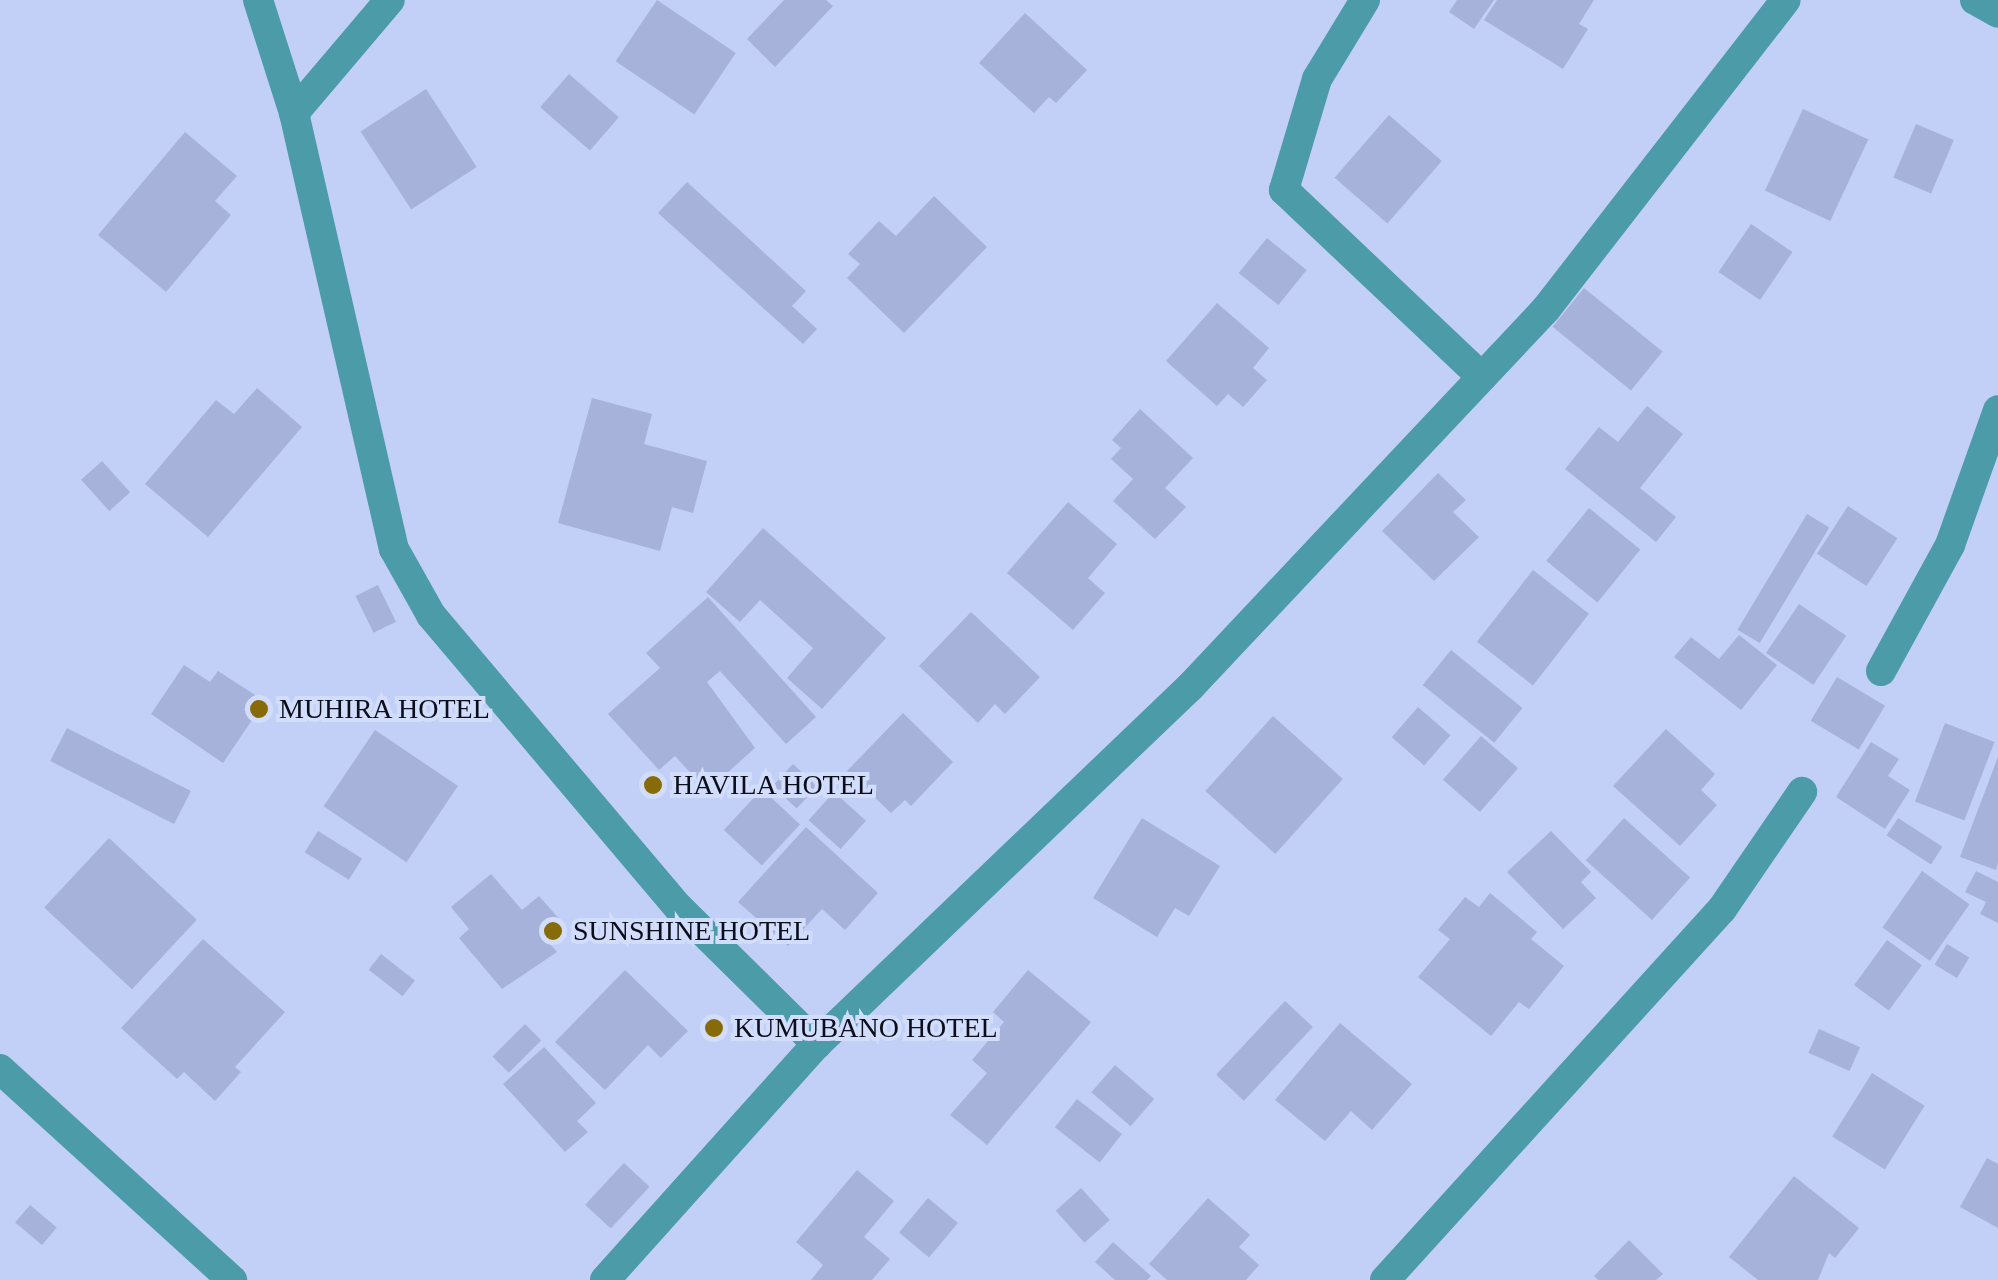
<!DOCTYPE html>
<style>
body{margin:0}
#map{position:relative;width:1998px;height:1280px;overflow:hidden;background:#c2cff7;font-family:Georgia,serif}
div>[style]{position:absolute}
.building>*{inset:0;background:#a6b2d9;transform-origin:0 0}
.street>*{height:30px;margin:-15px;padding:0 15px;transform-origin:15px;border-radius:15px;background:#4c9ba9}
.dots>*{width:28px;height:28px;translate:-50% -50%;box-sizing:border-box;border:5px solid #d2ddfc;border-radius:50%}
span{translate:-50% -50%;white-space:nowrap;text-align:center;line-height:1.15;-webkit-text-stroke:8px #d2ddfc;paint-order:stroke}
.poi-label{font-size:28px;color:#0a0e1b}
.left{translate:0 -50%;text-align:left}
</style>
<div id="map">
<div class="building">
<i style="left:657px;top:0;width:95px;height:74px;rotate:34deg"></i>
<i style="clip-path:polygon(784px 0,826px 0,833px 6px,775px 67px,747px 39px)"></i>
<i style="clip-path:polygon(1457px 0,1494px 0,1474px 29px,1449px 12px)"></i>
<i style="clip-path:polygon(1497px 0,1594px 0,1579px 24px,1588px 29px,1563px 69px,1484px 20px)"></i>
<i style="clip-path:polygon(1025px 13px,1087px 70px,1056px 103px,1049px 97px,1034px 113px,979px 63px)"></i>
<i style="left:569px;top:74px;width:66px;height:44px;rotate:41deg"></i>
<i style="left:426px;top:89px;width:93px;height:78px;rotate:57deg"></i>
<i style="left:1803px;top:109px;width:72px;height:90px;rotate:25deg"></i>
<i style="left:1389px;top:115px;width:70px;height:83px;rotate:41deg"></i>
<i style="left:1916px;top:124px;width:41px;height:58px;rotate:23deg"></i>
<i style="clip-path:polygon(185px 132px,237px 176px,215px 201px,231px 215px,166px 292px,98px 235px)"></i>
<i style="clip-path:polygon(687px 182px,806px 291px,792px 306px,817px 329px,803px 344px,658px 213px)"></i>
<i style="clip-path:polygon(934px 196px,987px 247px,904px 333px,847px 278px,860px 264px,848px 254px,879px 221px,896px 236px)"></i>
<i style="left:1751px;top:224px;width:50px;height:58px;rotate:34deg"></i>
<i style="left:1267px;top:238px;width:51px;height:45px;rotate:39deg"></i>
<i style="left:1584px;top:288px;width:101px;height:50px;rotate:39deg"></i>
<i style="clip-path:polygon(1217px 303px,1269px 348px,1253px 368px,1267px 380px,1243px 407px,1228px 394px,1217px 406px,1166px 361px)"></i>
<i style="clip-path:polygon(257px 388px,302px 427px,208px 537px,145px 484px,216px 400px,234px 414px)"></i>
<i style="clip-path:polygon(592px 398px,652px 414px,644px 444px,707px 461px,693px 513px,672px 507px,660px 551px,558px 523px)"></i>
<i style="clip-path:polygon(1647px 406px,1683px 434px,1640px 488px,1676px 517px,1656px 542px,1565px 469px,1599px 427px,1618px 442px)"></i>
<i style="clip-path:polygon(1140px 409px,1193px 458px,1165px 488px,1186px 507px,1155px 539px,1113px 501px,1133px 479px,1111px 459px,1121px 448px,1112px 440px)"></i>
<i style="left:102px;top:461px;width:42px;height:28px;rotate:48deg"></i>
<i style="clip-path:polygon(1438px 473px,1466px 500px,1453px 512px,1479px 537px,1434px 581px,1382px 531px)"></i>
<i style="clip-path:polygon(1068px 502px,1117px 544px,1088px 578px,1105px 593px,1073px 630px,1007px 573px)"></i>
<i style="left:1848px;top:506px;width:59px;height:57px;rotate:33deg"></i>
<i style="left:1589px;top:508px;width:66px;height:68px;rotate:39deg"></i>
<i style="left:1807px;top:514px;width:26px;height:135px;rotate:31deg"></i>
<i style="clip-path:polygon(763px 528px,886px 638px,822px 709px,787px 678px,813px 648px,760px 600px,740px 622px,706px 592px)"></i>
<i style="left:1533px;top:570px;width:71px;height:91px;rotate:38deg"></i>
<i style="left:378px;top:585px;width:41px;height:25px;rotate:64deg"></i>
<i style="clip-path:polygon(708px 597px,816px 717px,786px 744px,720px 671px,707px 682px,755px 748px,707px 791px,675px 756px,659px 770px,608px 714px,660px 668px,646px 653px)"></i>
<i style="left:1799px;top:604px;width:57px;height:59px;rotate:34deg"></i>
<i style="clip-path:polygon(971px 612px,1040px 677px,1005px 714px,995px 704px,978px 723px,919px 666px)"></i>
<i style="clip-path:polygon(1739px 635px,1777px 665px,1741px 710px,1674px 657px,1691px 637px,1719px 659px)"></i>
<i style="left:1451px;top:650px;width:92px;height:45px;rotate:39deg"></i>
<i style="clip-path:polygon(184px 665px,210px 682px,218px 671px,255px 695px,244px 710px,254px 717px,223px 763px,151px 714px)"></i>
<i style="left:1837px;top:677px;width:56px;height:51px;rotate:31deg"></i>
<i style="left:1418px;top:707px;width:43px;height:40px;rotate:41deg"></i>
<i style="clip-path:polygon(903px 713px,953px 762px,911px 806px,905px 800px,891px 813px,847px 771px)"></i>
<i style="left:1273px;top:716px;width:94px;height:101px;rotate:42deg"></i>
<i style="left:1945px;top:723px;width:53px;height:84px;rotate:21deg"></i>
<i style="left:67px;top:728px;width:139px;height:37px;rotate:27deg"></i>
<i style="clip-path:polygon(1666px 729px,1715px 774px,1701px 790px,1717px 805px,1680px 846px,1613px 786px)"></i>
<i style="left:375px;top:730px;width:100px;height:92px;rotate:34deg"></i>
<i style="left:1481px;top:736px;width:49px;height:58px;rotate:41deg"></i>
<i style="clip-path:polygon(1871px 742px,1899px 759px,1888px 776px,1910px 790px,1885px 829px,1836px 797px)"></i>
<i style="clip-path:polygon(1998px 757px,1998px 863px,1996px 870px,1960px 857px)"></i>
<i style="left:793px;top:764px;width:33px;height:30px;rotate:43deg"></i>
<i style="left:762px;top:789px;width:52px;height:56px;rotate:43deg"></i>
<i style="left:834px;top:792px;width:43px;height:38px;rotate:42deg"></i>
<i style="clip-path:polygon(1142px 818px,1220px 866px,1189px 916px,1175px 908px,1157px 937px,1093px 898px)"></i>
<i style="left:1624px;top:818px;width:89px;height:57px;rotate:42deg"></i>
<i style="left:1898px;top:818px;width:53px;height:21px;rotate:33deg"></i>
<i style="clip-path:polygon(806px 827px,878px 893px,845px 930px,822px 909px,788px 946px,738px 902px)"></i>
<i style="left:318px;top:831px;width:52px;height:25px;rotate:32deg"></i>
<i style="clip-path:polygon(1551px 831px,1591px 872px,1581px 882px,1596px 898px,1563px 929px,1507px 872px)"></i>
<i style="left:109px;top:838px;width:120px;height:95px;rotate:43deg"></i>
<i style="left:1922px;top:871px;width:58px;height:69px;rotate:35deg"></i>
<i style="clip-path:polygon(1976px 871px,1998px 882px,1998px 923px,1980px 914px,1986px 902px,1965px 892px)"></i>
<i style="clip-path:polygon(491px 874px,522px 910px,539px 896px,561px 921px,543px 936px,557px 952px,502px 989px,459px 938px,469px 929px,451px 907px)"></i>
<i style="clip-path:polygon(1490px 893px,1537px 932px,1531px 939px,1564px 966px,1529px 1009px,1519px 1002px,1491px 1036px,1418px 977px,1450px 939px,1438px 930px,1465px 897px,1479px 907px)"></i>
<i style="clip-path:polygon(203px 939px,285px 1012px,235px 1067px,241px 1072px,215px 1101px,184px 1072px,177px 1079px,121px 1028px)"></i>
<i style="left:1887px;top:940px;width:43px;height:56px;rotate:36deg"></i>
<i style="left:1947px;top:944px;width:26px;height:24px;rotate:31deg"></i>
<i style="left:381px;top:954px;width:43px;height:20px;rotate:38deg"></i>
<i style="clip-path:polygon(625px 970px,688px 1031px,661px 1058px,648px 1045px,605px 1090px,555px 1042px)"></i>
<i style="clip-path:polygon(1028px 970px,1091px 1022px,987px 1145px,950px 1115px,987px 1073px,972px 1060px,1004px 1022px,993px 1012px)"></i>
<i style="left:1285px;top:1001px;width:38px;height:101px;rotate:43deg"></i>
<i style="clip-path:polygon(1340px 1023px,1412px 1084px,1372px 1130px,1351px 1111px,1325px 1141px,1275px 1100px)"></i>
<i style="left:525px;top:1024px;width:23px;height:46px;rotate:45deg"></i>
<i style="left:1819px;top:1029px;width:45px;height:26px;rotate:24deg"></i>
<i style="clip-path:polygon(544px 1047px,596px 1103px,577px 1121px,588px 1132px,565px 1152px,503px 1084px)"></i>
<i style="left:1115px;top:1065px;width:52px;height:36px;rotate:41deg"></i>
<i style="left:1872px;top:1073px;width:62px;height:75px;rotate:32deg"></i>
<i style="left:1077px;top:1099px;width:57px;height:36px;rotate:38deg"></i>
<i style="clip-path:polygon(1987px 1158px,1998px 1164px,1998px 1228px,1960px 1207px)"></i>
<i style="left:624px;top:1163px;width:35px;height:57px;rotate:43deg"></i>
<i style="clip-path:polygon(857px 1170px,894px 1201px,864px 1237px,890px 1259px,872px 1280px,811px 1280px,823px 1265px,796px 1242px)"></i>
<i style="clip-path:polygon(1794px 1176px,1859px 1228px,1835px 1258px,1829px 1253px,1818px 1280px,1758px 1280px,1729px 1257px)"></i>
<i style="left:1081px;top:1188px;width:43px;height:34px;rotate:48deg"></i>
<i style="left:928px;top:1198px;width:39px;height:45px;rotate:40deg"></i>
<i style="clip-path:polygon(1208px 1198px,1250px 1235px,1239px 1247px,1259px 1265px,1246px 1280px,1167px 1280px,1149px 1264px)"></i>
<i style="left:30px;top:1205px;width:35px;height:23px;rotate:40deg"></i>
<i style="clip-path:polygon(1629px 1240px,1663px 1274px,1656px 1280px,1598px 1280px,1594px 1276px)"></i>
<i style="clip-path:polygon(1113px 1242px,1151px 1276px,1147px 1280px,1115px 1280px,1095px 1262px)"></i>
</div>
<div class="street">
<i style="left:258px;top:0;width:119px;rotate:72.3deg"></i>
<i style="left:294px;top:113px;width:447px;rotate:77.1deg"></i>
<i style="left:394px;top:549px;width:76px;rotate:60.7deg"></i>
<i style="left:431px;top:615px;width:384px;rotate:49.8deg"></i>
<i style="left:679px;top:908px;width:194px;rotate:44.6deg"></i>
<i style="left:1365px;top:0;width:92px;rotate:121.3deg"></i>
<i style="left:1317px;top:79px;width:116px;rotate:106.6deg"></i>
<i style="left:1284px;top:190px;width:272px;rotate:43.4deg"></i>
<i style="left:1975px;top:0;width:26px;rotate:29deg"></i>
<i style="left:294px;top:113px;width:148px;rotate:-49.7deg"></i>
<i style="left:1881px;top:671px;width:144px;rotate:-61.3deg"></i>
<i style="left:1950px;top:545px;width:143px;rotate:-70.4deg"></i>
<i style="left:0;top:1069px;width:314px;rotate:42.3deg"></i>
<i style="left:605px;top:1280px;width:317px;rotate:-48.1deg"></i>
<i style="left:817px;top:1044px;width:518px;rotate:-43.75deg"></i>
<i style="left:1191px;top:686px;width:518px;rotate:-46.72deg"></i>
<i style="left:1546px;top:309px;width:391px;rotate:-52.2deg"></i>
<i style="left:1385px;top:1280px;width:501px;rotate:-47.75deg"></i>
<i style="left:1722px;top:909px;width:142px;rotate:-55.6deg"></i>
</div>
<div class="dots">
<i style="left:259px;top:709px;background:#866b08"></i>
<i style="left:653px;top:785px;background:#866b08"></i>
<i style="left:553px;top:931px;background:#866b08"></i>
<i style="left:714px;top:1028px;background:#866b08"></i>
</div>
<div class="poi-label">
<span class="left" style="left:279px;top:709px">MUHIRA HOTEL</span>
<span class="left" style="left:673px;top:785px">HAVILA HOTEL</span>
<span class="left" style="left:573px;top:931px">SUNSHINE HOTEL</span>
<span class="left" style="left:734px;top:1028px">KUMUBANO HOTEL</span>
</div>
</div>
